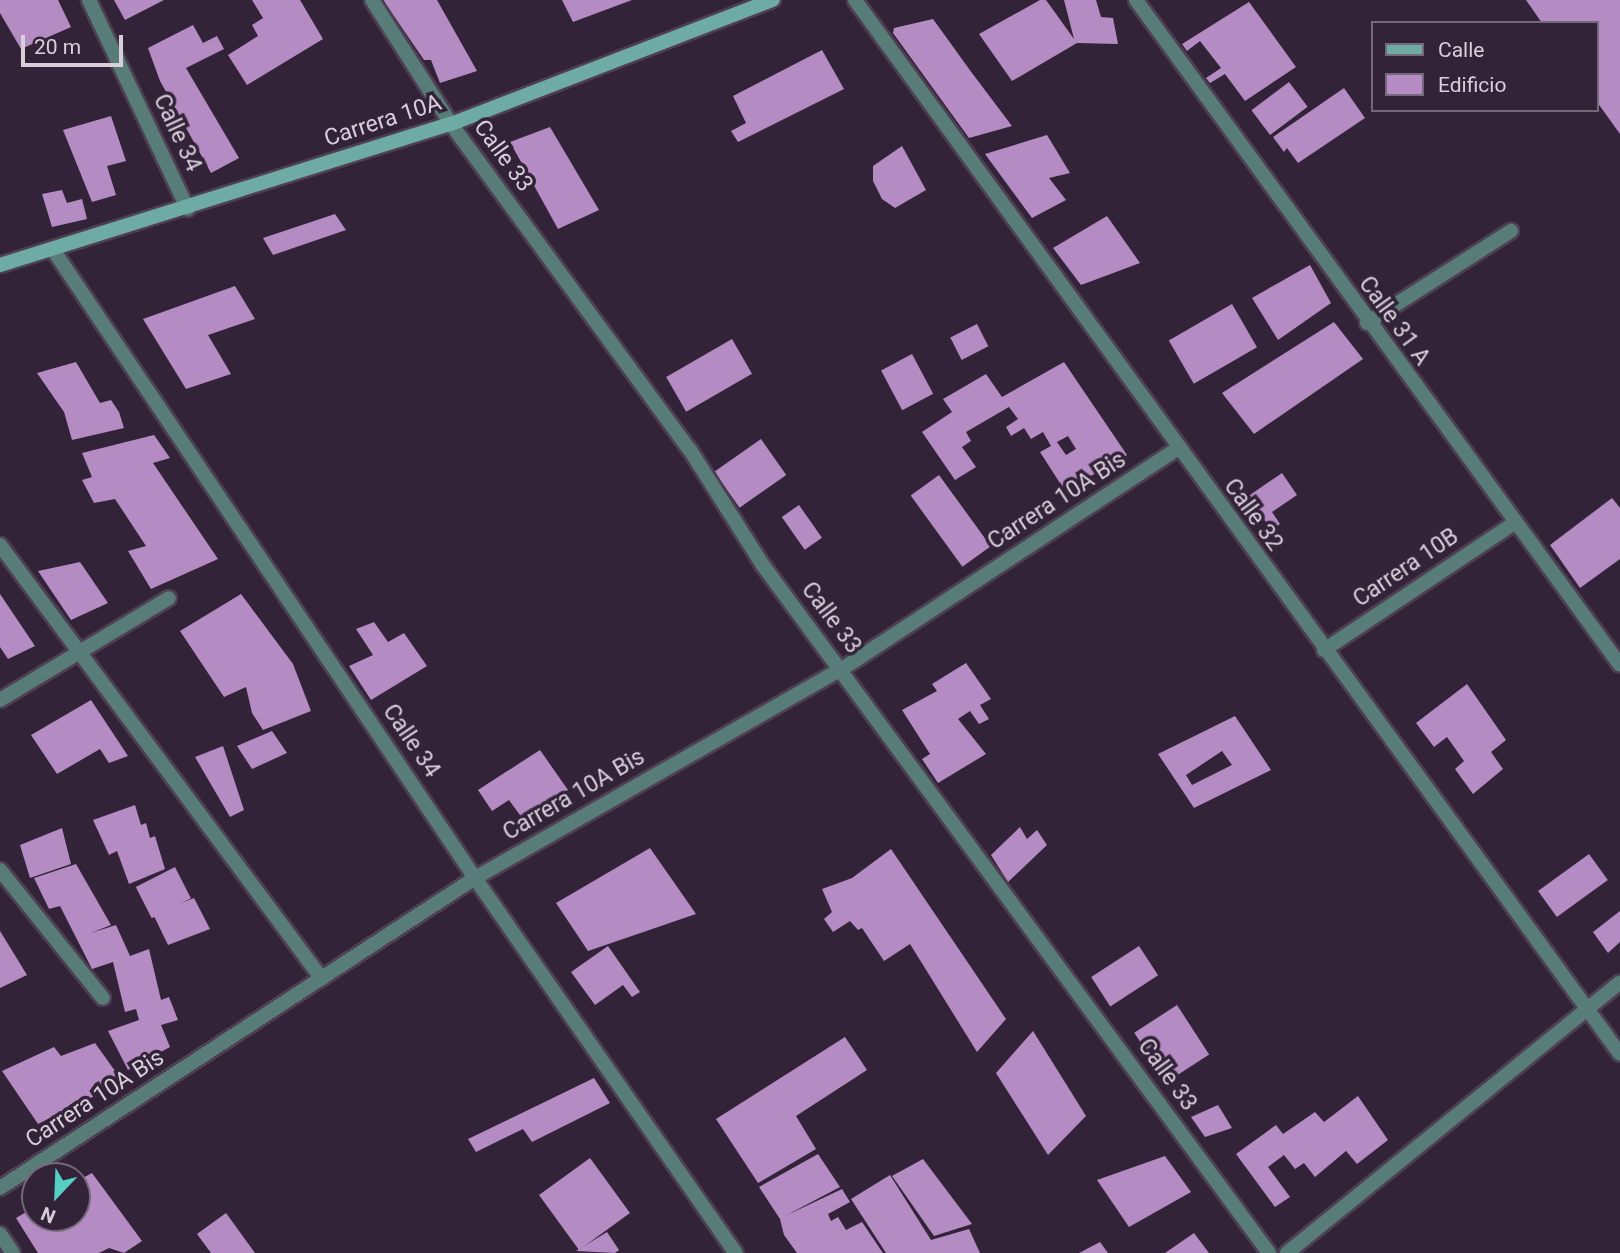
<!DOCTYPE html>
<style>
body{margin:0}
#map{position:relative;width:1620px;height:1253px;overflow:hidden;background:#332338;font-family:Roboto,sans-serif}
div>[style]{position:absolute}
.building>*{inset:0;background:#b58bc3;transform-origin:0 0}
.roads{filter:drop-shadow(2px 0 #4e3f52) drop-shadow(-2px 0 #4e3f52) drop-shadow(0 2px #4e3f52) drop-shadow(0 -2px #4e3f52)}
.street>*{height:14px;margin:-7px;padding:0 7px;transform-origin:7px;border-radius:7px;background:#587c78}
.secondary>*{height:14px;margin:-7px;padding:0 7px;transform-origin:7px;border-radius:7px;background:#6faba5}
span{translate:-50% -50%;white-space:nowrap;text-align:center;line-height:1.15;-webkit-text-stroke:7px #332338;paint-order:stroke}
.street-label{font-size:23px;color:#d9cfdc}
.legend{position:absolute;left:1371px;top:21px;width:228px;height:91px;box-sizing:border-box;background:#332338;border:2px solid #75687a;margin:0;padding:9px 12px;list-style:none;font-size:21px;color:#d9cfdc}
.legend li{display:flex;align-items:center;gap:14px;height:35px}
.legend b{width:35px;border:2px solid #75687a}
.north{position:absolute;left:21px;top:1162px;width:70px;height:70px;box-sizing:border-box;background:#332338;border:2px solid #75687a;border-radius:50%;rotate:203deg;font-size:19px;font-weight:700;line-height:28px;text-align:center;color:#d9cfdc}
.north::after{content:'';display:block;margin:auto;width:24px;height:32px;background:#56cec4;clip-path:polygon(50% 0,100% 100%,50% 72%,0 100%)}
.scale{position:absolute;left:21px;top:35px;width:102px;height:32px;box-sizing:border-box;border:4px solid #d9cfdc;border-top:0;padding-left:9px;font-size:21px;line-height:24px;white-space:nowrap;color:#d9cfdc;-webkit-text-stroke:5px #332338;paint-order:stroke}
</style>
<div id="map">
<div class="building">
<i style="clip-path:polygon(0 0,58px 0,71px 27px,21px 49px,0 13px)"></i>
<i style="clip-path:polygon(114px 0,164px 0,125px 20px)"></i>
<i style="clip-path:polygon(252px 0,300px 0,323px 39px,247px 85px,228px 55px,258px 36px,252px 25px,263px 18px)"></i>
<i style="clip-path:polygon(383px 0,437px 0,477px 71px,440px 83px,431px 60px,424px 60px)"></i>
<i style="clip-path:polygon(562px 0,632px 0,573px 22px)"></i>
<i style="clip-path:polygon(1040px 0,1046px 0,1074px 39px,1064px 0,1096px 0,1101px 17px,1113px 18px,1118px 44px,1077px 43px,1012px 81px,979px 34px)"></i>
<i style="clip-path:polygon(1526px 0,1620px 0,1620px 134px,1597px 102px,1597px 23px,1542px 23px)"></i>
<i style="clip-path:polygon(1249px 2px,1296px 67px,1245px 101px,1225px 74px,1210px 83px,1206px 78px,1221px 68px,1200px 41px,1187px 51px,1182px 44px)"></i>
<i style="clip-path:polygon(933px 19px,972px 73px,1012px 126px,969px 138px,893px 33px,894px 28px)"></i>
<i style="clip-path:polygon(193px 25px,203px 43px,217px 36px,224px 49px,186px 68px,239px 158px,211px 173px,160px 81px,148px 48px)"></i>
<i style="clip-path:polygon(822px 50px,844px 89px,738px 142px,731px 131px,746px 123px,733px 96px)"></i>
<i style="left:1289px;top:82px;width:31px;height:47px;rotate:53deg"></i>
<i style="clip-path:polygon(1344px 88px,1365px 118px,1298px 163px,1287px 148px,1284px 152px,1273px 137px)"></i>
<i style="clip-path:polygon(111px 116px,126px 161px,107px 166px,116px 195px,92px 202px,63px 130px)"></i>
<i style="clip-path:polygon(550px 127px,599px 210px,558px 229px,510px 142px)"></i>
<i style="clip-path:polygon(1047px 135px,1070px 173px,1049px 178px,1066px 200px,1032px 218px,985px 154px)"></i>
<i style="clip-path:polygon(902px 146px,926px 190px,895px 208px,882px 199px,873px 181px,873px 166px)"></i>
<i style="clip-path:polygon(62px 190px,67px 203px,82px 199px,87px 219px,52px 227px,42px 194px)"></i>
<i style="clip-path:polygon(335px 214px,346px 230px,273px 255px,263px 238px)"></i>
<i style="clip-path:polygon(1107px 216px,1140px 263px,1081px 285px,1053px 248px)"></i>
<i style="clip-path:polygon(1310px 265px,1331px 303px,1278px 340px,1252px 298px)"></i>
<i style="clip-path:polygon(235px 286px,255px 319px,208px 335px,231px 374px,186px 389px,143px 319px)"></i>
<i style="left:1232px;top:304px;width:50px;height:73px;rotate:60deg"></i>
<i style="clip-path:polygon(1334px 322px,1363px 359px,1254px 434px,1222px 393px)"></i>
<i style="left:977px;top:324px;width:25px;height:30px;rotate:63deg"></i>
<i style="left:732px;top:339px;width:40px;height:76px;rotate:60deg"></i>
<i style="left:912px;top:354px;width:45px;height:35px;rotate:62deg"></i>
<i style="clip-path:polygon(76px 362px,100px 403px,111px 400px,119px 412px,124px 428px,72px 440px,64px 412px,37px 373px)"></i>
<i style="clip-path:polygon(evenodd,1064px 362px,1127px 455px,1065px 491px,1040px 452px,1051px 446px,1043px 432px,1031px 439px,1024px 428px,1011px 436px,1006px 427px,1018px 419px,1009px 407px,966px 432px,971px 441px,962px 447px,976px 467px,955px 480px,922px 432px,952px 412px,943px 399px,986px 374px,1002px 397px,1064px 362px,1068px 436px,1076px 449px,1066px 455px,1057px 442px,1068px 436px)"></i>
<i style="clip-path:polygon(154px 435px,170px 458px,153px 463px,218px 559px,151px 589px,128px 551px,146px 546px,115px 499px,94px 503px,82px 480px,92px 477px,82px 453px)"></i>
<i style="left:761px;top:439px;width:44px;height:57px;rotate:55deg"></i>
<i style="clip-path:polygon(1282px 473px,1297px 495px,1272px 512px,1280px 524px,1272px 530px,1247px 497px)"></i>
<i style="left:939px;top:475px;width:88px;height:35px;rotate:54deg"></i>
<i style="clip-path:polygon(1612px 498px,1620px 508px,1620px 559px,1580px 588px,1550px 545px)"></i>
<i style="left:799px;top:505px;width:40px;height:21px;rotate:55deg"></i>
<i style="clip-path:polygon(80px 562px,108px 603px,71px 620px,38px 571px)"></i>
<i style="clip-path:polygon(0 594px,35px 646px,8px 659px,0 647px)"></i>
<i style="clip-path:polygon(241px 594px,293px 664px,311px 711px,263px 730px,252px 713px,246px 687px,224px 697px,180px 631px)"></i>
<i style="clip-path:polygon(374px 622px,388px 642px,404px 633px,427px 666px,371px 700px,349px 666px,373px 655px,356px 629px)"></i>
<i style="clip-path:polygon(966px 663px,991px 699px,980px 705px,989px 719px,979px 724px,970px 711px,958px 719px,986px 754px,938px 783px,922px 759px,930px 754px,902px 710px,937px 691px,932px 684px)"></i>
<i style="clip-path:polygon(1467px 684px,1506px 740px,1491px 752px,1503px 769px,1473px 794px,1455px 769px,1464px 761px,1447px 737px,1434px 747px,1416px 723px)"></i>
<i style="clip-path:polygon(91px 700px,128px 756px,109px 763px,100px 749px,57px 774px,31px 735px)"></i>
<i style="clip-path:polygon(evenodd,1235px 716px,1271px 770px,1194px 808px,1158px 754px,1235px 716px,1222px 751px,1232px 765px,1192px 785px,1186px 775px,1222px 751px)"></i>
<i style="clip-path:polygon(272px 731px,287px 753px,252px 769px,237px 746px)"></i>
<i style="clip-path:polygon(223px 746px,244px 810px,230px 817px,195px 757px)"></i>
<i style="clip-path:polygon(540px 750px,568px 790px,522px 818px,509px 800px,492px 811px,478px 790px)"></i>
<i style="clip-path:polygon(135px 805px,141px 825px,146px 823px,150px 838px,155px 836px,165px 869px,129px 884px,117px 851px,109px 855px,93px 820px)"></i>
<i style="clip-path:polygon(1020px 827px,1027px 839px,1037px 830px,1047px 845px,1008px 882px,991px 855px)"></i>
<i style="clip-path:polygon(62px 828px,71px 864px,30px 878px,20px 845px)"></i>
<i style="clip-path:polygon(650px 848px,696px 914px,588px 951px,556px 903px)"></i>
<i style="clip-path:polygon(891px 849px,1006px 1019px,977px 1052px,910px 944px,884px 961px,862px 928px,858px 930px,850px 921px,833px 932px,824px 919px,832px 912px,822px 889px,852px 878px)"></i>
<i style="left:1589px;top:854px;width:32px;height:63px;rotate:54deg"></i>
<i style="clip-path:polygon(76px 864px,111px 925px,91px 933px,116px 925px,130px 956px,149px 949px,161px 1000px,169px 997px,178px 1020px,161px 1025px,170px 1047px,128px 1070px,108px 1031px,139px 1020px,136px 1009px,125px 1012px,113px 962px,92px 969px,60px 906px,49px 909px,34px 878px)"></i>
<i style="left:175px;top:867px;width:35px;height:44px;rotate:63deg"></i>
<i style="clip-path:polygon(194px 898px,210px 929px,168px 945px,153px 914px)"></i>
<i style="clip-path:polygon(1620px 911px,1620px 942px,1608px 953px,1593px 932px)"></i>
<i style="clip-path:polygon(0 931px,27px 975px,0 988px)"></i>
<i style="clip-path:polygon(608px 946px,640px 992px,632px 997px,623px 985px,595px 1005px,571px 972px)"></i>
<i style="left:1139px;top:946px;width:35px;height:57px;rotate:57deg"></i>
<i style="left:1177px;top:1005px;width:59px;height:51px;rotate:57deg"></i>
<i style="clip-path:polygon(1033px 1031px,1086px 1116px,1048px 1155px,996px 1073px)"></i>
<i style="clip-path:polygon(845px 1037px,867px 1070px,796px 1116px,816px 1149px,758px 1183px,716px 1119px)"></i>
<i style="clip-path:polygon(95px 1043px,123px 1082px,38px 1124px,2px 1071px,54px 1047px,61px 1056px)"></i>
<i style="clip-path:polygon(594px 1078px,610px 1103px,532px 1142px,523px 1129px,476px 1152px,468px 1139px)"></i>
<i style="clip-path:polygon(1358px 1096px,1388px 1140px,1357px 1164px,1346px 1151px,1315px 1177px,1304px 1163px,1295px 1169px,1284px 1155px,1268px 1167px,1290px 1197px,1275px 1207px,1236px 1154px,1276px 1125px,1283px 1134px,1315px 1112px,1324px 1122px)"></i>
<i style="clip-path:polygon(1218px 1105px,1232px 1128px,1205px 1137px,1191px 1117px)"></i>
<i style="clip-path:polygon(818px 1154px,840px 1187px,785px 1216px,842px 1189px,850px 1202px,828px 1214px,831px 1221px,838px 1217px,846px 1230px,862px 1222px,883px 1253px,797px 1253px,784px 1235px,780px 1219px,759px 1187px)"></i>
<i style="clip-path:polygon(1165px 1156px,1191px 1192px,1129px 1227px,1097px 1180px)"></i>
<i style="left:590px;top:1158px;width:68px;height:63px;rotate:54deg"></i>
<i style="clip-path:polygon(923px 1159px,972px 1224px,934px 1236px,892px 1176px)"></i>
<i style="clip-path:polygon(92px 1173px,142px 1241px,124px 1253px,109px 1248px,99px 1253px,38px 1253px,16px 1218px,35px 1207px,35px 1218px,77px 1218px,77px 1181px)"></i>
<i style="clip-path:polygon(890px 1175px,931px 1240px,969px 1229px,980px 1253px,886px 1253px,851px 1199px)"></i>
<i style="clip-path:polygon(226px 1213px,255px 1253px,211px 1253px,197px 1234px)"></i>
<i style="clip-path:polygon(607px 1232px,619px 1250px,615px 1253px,576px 1251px)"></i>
<i style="clip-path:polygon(1194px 1233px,1209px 1253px,1165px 1253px)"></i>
<i style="clip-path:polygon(1100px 1242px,1108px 1253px,1079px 1253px)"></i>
</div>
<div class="roads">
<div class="street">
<i style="left:89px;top:0;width:231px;rotate:64.7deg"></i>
<i style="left:372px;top:0;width:147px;rotate:57.5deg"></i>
<i style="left:451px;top:124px;width:404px;rotate:53.8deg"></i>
<i style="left:690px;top:450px;width:135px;rotate:57.7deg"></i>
<i style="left:762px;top:564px;width:855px;rotate:53.65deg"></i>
<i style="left:855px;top:0;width:1302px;rotate:54.03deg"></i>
<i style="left:1136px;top:0;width:822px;rotate:53.95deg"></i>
<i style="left:54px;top:251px;width:755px;rotate:56.12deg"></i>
<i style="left:475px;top:878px;width:457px;rotate:55.2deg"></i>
<i style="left:1367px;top:323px;width:171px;rotate:-32.6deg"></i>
<i style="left:0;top:545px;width:540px;rotate:53.43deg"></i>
<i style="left:1324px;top:650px;width:227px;rotate:-33.7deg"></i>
<i style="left:0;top:700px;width:197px;rotate:-31.1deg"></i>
<i style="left:0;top:870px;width:164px;rotate:51.2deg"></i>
<i style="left:0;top:1188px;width:567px;rotate:-33.13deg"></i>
<i style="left:475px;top:878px;width:422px;rotate:-29.7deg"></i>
<i style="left:842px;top:669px;width:399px;rotate:-33.3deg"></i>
<i style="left:0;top:1234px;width:23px;rotate:56deg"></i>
<i style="left:1287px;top:1253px;width:429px;rotate:-39.1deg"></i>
</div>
<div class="secondary">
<i style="left:0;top:265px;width:473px;rotate:-17.4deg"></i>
<i style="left:451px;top:124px;width:345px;rotate:-21.1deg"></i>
</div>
</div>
<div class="street-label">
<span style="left:383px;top:121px;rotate:-18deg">Carrera 10A</span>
<span style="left:177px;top:133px;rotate:65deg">Calle 34</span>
<span style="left:503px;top:156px;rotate:54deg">Calle 33</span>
<span style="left:1394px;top:321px;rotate:54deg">Calle 31 A</span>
<span style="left:1057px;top:501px;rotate:-33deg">Carrera 10A Bis</span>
<span style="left:1253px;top:515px;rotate:54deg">Calle 32</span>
<span style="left:1406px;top:568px;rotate:-34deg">Carrera 10B</span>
<span style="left:831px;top:618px;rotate:53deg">Calle 33</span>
<span style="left:411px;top:741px;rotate:56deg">Calle 34</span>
<span style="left:574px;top:795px;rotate:-30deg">Carrera 10A Bis</span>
<span style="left:1167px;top:1075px;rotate:54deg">Calle 33</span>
<span style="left:95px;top:1099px;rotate:-33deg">Carrera 10A Bis</span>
</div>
<ul class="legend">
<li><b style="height:9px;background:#6faba5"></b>Calle</li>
<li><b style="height:19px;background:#b58bc3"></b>Edificio</li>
</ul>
<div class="north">N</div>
<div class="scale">20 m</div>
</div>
